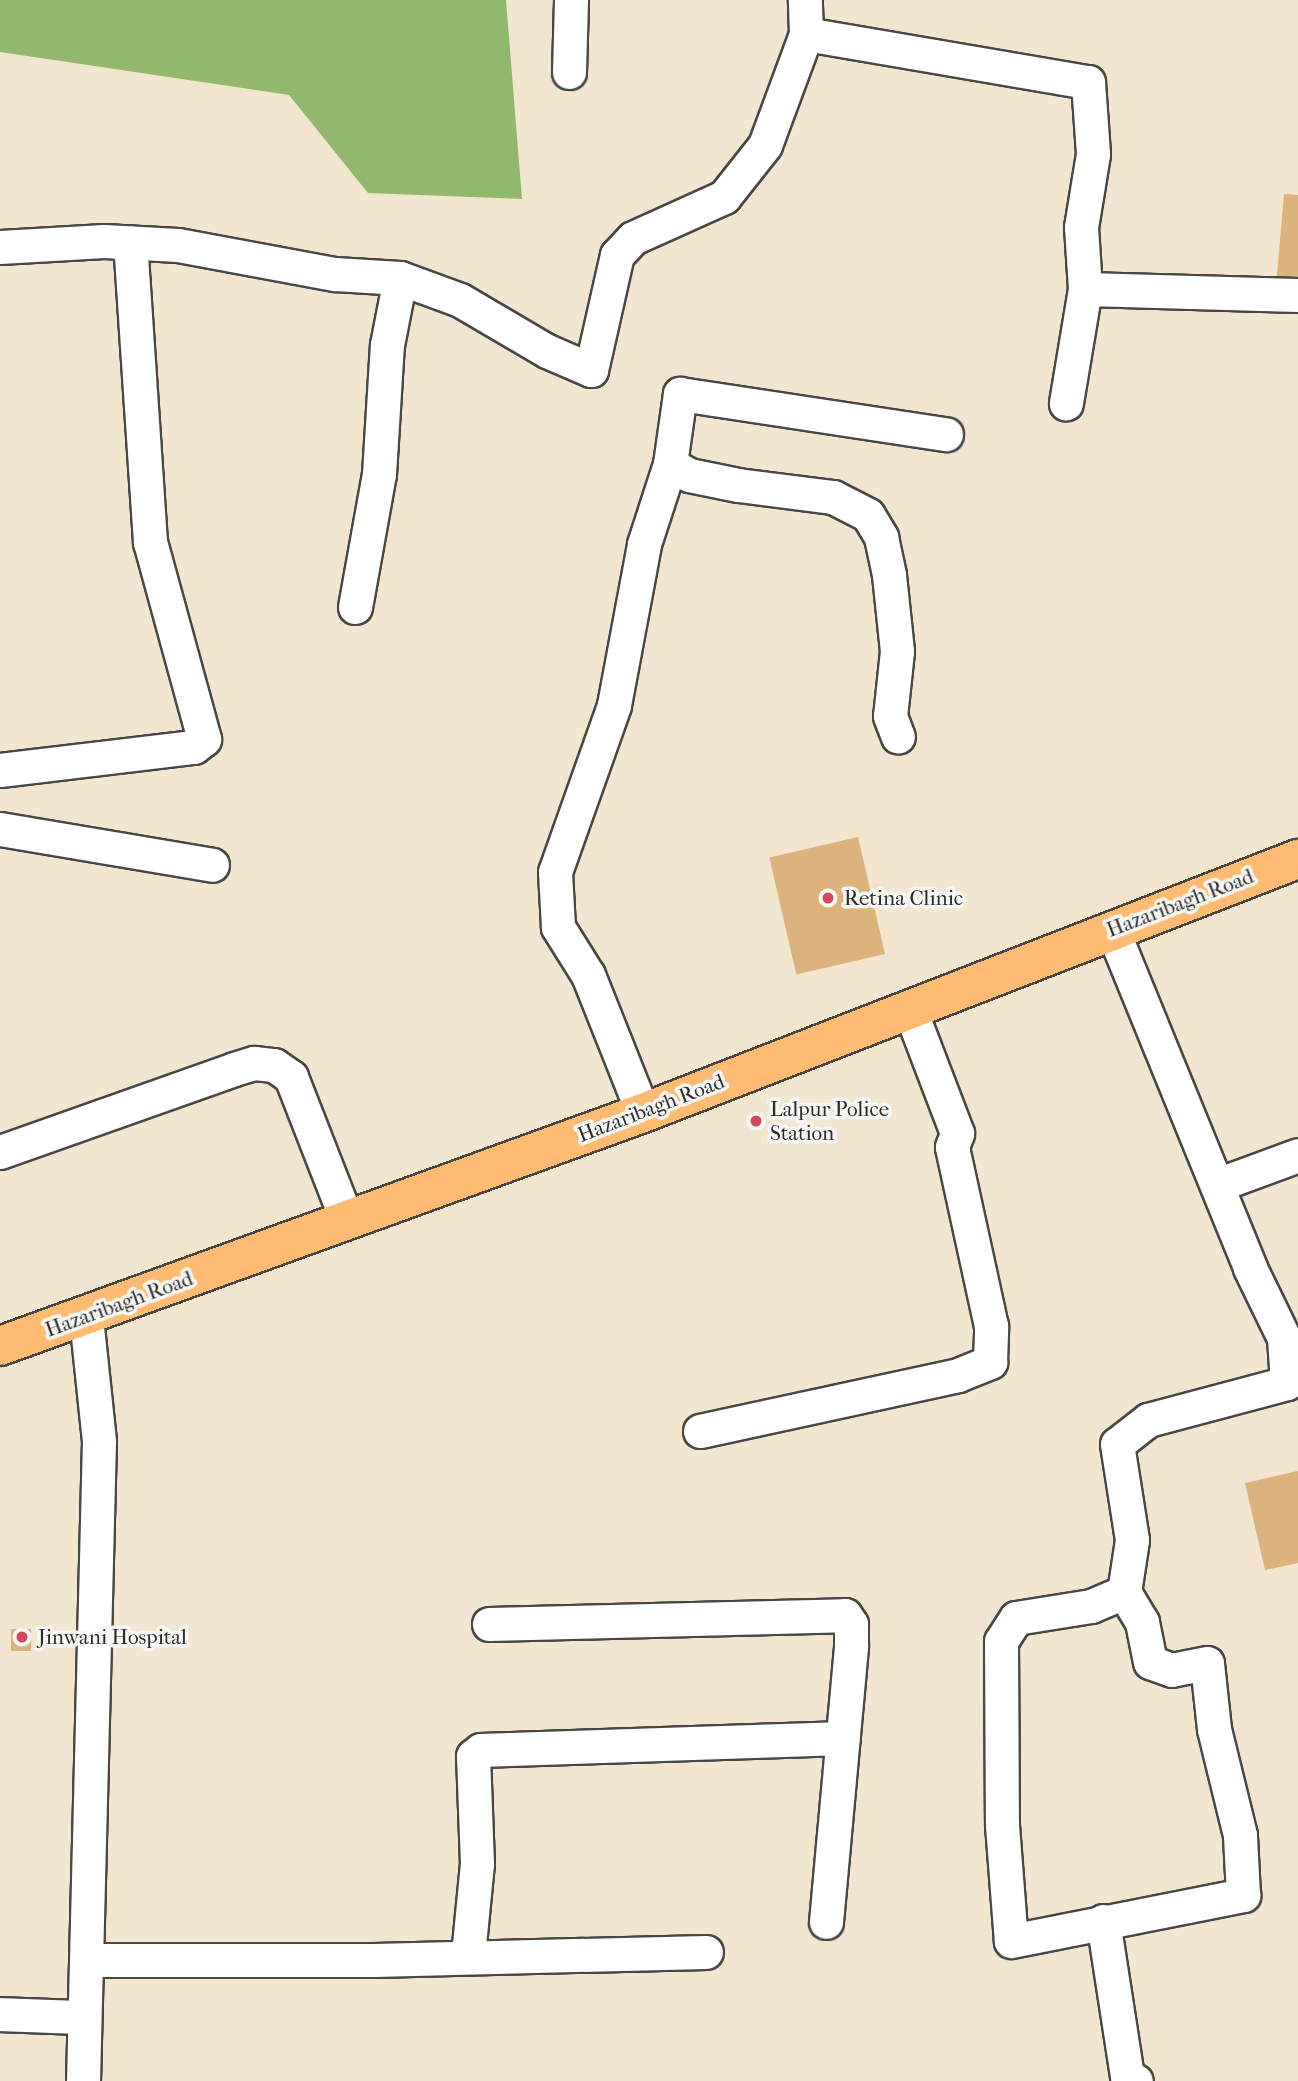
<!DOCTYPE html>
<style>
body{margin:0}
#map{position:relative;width:1298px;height:2081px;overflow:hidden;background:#f2e6d0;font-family:"IM FELL French Canon",serif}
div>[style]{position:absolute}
.forest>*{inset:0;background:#92b86e}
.building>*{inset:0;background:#dcb27d;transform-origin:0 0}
.roads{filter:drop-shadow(2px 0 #494744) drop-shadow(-2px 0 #494744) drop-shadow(0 2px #494744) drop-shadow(0 -2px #494744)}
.minor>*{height:33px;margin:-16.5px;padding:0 16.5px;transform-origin:16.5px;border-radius:16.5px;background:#fff}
.major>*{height:38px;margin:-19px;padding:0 19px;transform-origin:19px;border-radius:19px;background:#ffbb71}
.dots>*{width:19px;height:19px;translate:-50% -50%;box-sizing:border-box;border:4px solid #f6f6f2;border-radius:50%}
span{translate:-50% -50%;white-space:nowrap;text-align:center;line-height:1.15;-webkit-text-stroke:7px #f6f6f2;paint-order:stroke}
.poi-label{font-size:21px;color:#2b2b2b}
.left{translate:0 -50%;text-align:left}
.street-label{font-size:21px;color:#2b2b2b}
</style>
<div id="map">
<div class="forest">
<i style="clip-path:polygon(0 0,506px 0,522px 199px,368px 193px,289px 95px,0 52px)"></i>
</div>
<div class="building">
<i style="clip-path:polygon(1284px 194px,1298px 195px,1298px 289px,1276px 287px)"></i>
<i style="left:858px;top:837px;width:120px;height:91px;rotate:77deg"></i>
<i style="clip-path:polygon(1298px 1471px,1298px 1563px,1265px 1570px,1245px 1483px)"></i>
<i style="left:11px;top:1629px;width:20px;height:22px"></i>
</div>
<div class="roads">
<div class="minor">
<i style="left:806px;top:34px;width:286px;rotate:9.7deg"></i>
<i style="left:1088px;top:82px;width:72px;rotate:86deg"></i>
<i style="left:1093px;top:154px;width:74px;rotate:99.3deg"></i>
<i style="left:1081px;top:227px;width:62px;rotate:86.3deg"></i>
<i style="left:1085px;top:289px;width:116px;rotate:99.5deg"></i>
<i style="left:569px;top:72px;width:72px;rotate:-88.4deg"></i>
<i style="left:0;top:247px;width:104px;rotate:-3.3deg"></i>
<i style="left:104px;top:241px;width:74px;rotate:3.1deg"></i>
<i style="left:178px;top:245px;width:160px;rotate:10.5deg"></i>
<i style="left:335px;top:274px;width:65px;rotate:3.5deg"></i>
<i style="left:400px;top:278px;width:64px;rotate:20.1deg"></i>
<i style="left:460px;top:300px;width:101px;rotate:30.4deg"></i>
<i style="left:547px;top:351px;width:48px;rotate:23.4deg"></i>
<i style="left:591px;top:370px;width:118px;rotate:-77.3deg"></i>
<i style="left:617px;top:255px;width:23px;rotate:-47deg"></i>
<i style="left:633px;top:238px;width:100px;rotate:-24.3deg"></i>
<i style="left:724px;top:197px;width:66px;rotate:-51.7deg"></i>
<i style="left:765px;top:145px;width:118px;rotate:-69.7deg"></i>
<i style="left:806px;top:34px;width:34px;rotate:-92deg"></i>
<i style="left:1085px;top:289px;width:213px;rotate:1.6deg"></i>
<i style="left:670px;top:464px;width:22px;rotate:30deg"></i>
<i style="left:689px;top:475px;width:50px;rotate:11.5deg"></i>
<i style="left:738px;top:485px;width:96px;rotate:7.2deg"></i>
<i style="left:833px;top:497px;width:39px;rotate:27deg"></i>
<i style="left:868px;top:515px;width:26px;rotate:59deg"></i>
<i style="left:881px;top:537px;width:39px;rotate:78deg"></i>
<i style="left:889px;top:575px;width:76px;rotate:84deg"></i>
<i style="left:897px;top:651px;width:65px;rotate:96.1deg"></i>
<i style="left:890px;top:716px;width:22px;rotate:69deg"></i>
<i style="left:355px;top:607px;width:135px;rotate:-79.8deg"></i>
<i style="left:379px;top:474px;width:129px;rotate:-86.5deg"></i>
<i style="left:387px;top:345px;width:68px;rotate:-79deg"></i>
<i style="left:0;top:770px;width:195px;rotate:-6.8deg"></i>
<i style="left:194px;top:747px;width:13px;rotate:-39deg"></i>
<i style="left:204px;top:739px;width:204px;rotate:-105.3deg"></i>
<i style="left:150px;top:542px;width:300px;rotate:-93.8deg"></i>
<i style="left:0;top:829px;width:215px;rotate:9.6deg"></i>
<i style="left:1112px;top:929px;width:366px;rotate:67.8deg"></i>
<i style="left:1250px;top:1268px;width:78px;rotate:64.1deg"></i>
<i style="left:1284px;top:1338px;width:45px;rotate:86.2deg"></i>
<i style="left:1287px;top:1383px;width:144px;rotate:165.1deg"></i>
<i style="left:1148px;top:1420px;width:39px;rotate:142deg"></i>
<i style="left:1117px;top:1444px;width:97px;rotate:81.1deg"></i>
<i style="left:1132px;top:1540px;width:53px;rotate:98.7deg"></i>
<i style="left:1124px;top:1592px;width:36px;rotate:157deg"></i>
<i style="left:1091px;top:1606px;width:76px;rotate:170.9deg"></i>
<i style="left:1016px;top:1618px;width:27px;rotate:123deg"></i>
<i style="left:1001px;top:1641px;width:184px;rotate:89.7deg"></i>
<i style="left:1002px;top:1825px;width:116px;rotate:85.6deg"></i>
<i style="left:1011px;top:1941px;width:237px;rotate:-11.2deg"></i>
<i style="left:1243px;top:1895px;width:60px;rotate:-92.9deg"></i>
<i style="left:1240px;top:1835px;width:109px;rotate:-103.8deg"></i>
<i style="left:1214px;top:1729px;width:66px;rotate:-96.1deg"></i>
<i style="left:1207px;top:1663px;width:36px;rotate:169deg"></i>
<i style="left:1172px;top:1670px;width:23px;rotate:-160deg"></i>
<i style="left:1150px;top:1662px;width:41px;rotate:-101.3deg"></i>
<i style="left:1142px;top:1622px;width:35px;rotate:-121deg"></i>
<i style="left:643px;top:1113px;width:149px;rotate:-111.7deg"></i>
<i style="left:588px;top:975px;width:57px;rotate:-122deg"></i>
<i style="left:558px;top:927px;width:55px;rotate:-93.1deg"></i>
<i style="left:555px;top:872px;width:177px;rotate:-70.5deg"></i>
<i style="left:614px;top:705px;width:164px;rotate:-79.4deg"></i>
<i style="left:644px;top:544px;width:84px;rotate:-72deg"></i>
<i style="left:670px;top:464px;width:71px;rotate:-81.9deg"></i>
<i style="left:680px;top:394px;width:269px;rotate:8.6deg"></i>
<i style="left:0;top:1152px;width:248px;rotate:-19.5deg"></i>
<i style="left:234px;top:1069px;width:21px;rotate:-17deg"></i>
<i style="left:254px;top:1063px;width:20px;rotate:6deg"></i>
<i style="left:274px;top:1065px;width:21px;rotate:35deg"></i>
<i style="left:291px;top:1077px;width:151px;rotate:68.7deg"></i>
<i style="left:1217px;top:1185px;width:86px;rotate:-20.3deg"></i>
<i style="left:700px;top:1431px;width:264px;rotate:-12.2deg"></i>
<i style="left:958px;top:1375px;width:35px;rotate:-22deg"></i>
<i style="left:990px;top:1362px;width:36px;rotate:-88deg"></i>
<i style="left:991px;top:1326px;width:183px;rotate:-102.3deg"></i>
<i style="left:952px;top:1147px;width:15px;rotate:-70deg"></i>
<i style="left:957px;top:1133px;width:135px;rotate:-110.9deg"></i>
<i style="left:489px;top:1624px;width:356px;rotate:-1.4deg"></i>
<i style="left:845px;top:1615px;width:11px;rotate:56deg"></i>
<i style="left:851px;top:1624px;width:23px;rotate:90deg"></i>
<i style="left:851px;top:1647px;width:276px;rotate:95.2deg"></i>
<i style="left:1103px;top:1921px;width:157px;rotate:81.2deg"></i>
<i style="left:1127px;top:2076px;width:10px;rotate:29deg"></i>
<i style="left:468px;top:1955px;width:91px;rotate:-84.4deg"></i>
<i style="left:477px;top:1864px;width:108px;rotate:-92.1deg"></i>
<i style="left:473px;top:1756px;width:10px;rotate:-37deg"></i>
<i style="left:481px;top:1750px;width:362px;rotate:-1.9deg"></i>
<i style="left:89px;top:1960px;width:285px"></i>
<i style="left:374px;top:1960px;width:332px;rotate:-1.4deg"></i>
<i style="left:0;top:2014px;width:83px;rotate:2.1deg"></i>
<i style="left:83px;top:2081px;width:640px;rotate:-88.57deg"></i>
<i style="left:99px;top:1441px;width:125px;rotate:-96deg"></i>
</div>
<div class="major">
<i style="left:0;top:1346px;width:684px;rotate:-19.92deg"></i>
<i style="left:643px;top:1113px;width:703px;rotate:-21.2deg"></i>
</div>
</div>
<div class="dots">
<i style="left:828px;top:898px;background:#d1495b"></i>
<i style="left:756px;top:1121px;background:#d1495b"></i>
<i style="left:22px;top:1637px;background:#d1495b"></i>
</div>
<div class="poi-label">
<span class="left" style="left:844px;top:898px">Retina Clinic</span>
<span class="left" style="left:770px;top:1121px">Lalpur Police<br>Station</span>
<span class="left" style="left:38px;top:1637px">Jinwani Hospital</span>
</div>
<div class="street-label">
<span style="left:1180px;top:903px;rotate:-21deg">Hazaribagh Road</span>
<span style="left:651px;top:1108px;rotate:-21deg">Hazaribagh Road</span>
<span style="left:119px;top:1304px;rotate:-20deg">Hazaribagh Road</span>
</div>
</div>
